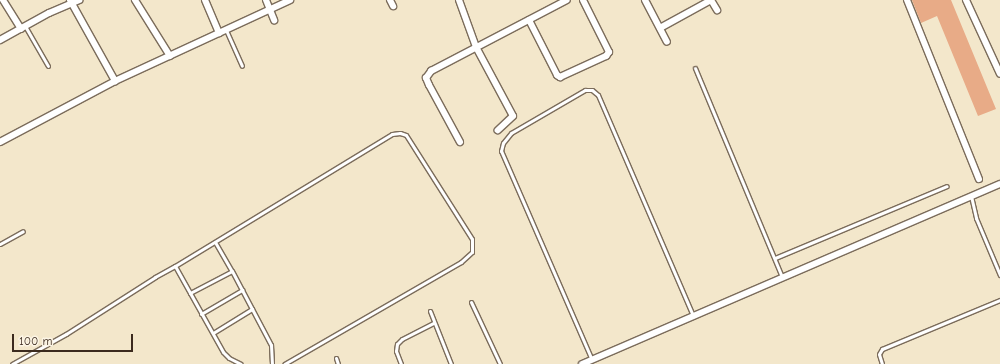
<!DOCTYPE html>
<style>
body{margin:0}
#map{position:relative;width:1000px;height:364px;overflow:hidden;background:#f3e7cb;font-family:"Comic Neue",sans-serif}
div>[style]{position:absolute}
.building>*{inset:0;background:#e8ab87}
.roads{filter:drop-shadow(1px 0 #7b6c5b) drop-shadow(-1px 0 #7b6c5b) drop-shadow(0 1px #7b6c5b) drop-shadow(0 -1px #7b6c5b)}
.service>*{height:3px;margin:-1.5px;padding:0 1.5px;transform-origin:1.5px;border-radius:1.5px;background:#fff}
.minor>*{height:6px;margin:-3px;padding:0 3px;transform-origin:3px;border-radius:3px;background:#fff}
span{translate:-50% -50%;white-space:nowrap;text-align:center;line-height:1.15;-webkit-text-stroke:3px #fcf5e5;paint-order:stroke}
.scale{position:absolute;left:12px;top:334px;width:121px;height:18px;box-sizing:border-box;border:2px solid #3b2a1e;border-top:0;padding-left:5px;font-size:12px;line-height:14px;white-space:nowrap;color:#3b2a1e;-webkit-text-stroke:3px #fcf5e5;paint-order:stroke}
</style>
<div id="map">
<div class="building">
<i style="clip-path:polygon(912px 0,951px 0,996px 109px,978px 116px,937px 16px,921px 23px)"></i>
</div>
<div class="roads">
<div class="service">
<i style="left:25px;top:26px;width:46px;rotate:60.1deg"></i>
<i style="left:226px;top:30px;width:39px;rotate:66deg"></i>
<i style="left:695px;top:68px;width:226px;rotate:67.4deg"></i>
<i style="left:971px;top:196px;width:23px;rotate:77deg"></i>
<i style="left:976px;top:218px;width:62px;rotate:67.2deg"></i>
<i style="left:215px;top:242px;width:34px;rotate:60deg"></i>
<i style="left:232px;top:271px;width:84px;rotate:62.2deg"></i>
<i style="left:271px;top:345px;width:19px;rotate:87deg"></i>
<i style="left:0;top:244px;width:26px;rotate:-29deg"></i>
<i style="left:775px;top:258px;width:186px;rotate:-22.7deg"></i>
<i style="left:175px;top:266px;width:254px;rotate:-31.3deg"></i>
<i style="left:392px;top:134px;width:8px;rotate:-7deg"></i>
<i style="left:400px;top:133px;width:6px;rotate:18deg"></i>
<i style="left:406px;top:135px;width:123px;rotate:57.6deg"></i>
<i style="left:472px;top:239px;width:13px;rotate:90deg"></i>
<i style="left:472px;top:252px;width:15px;rotate:138deg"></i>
<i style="left:461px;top:262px;width:204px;rotate:150deg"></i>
<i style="left:190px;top:293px;width:47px;rotate:-27.6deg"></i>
<i style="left:471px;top:302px;width:68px;rotate:64.9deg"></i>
<i style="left:430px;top:311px;width:57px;rotate:68.4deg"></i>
<i style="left:201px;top:314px;width:48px;rotate:-30.3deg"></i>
<i style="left:213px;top:333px;width:46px;rotate:-31.6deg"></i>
<i style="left:336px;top:358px;width:6px;rotate:72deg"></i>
<i style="left:592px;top:360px;width:228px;rotate:-113.5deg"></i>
<i style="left:501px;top:151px;width:8px;rotate:-76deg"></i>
<i style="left:503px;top:143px;width:13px;rotate:-51deg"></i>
<i style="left:511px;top:133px;width:86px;rotate:-30.2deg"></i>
<i style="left:585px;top:90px;width:7px"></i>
<i style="left:592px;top:90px;width:8px;rotate:40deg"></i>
<i style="left:598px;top:95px;width:241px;rotate:66.7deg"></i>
<i style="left:12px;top:364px;width:62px;rotate:-29.1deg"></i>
<i style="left:66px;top:334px;width:106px;rotate:-32.6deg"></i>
<i style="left:155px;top:277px;width:23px;rotate:-29deg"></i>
<i style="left:175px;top:266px;width:98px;rotate:60.8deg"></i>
<i style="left:223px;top:352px;width:8px;rotate:45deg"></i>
<i style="left:229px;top:358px;width:13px;rotate:27deg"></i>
<i style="left:401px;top:364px;width:14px;rotate:-111deg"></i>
<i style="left:396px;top:351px;width:7px;rotate:-82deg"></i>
<i style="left:397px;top:344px;width:7px;rotate:-45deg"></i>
<i style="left:402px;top:339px;width:36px;rotate:-27deg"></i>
<i style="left:882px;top:364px;width:10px;rotate:-107deg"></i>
<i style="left:879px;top:354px;width:6px;rotate:-59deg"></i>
<i style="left:882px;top:349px;width:128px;rotate:-22.6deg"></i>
</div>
<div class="minor">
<i style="left:3px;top:0;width:34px;rotate:58deg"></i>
<i style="left:70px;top:0;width:93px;rotate:60.9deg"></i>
<i style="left:135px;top:0;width:66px;rotate:58deg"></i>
<i style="left:205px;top:0;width:36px;rotate:67deg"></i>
<i style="left:266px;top:0;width:22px;rotate:68deg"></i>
<i style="left:390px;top:0;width:7px;rotate:63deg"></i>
<i style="left:459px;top:0;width:50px;rotate:70.1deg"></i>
<i style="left:476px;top:47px;width:78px;rotate:61.8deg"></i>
<i style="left:513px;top:116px;width:21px;rotate:137deg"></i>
<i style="left:645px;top:0;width:47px;rotate:62.4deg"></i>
<i style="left:711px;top:0;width:12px;rotate:59deg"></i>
<i style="left:907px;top:0;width:193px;rotate:68.1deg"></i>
<i style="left:966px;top:0;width:81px;rotate:65.3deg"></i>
<i style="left:529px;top:20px;width:62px;rotate:63deg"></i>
<i style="left:557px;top:75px;width:4px;rotate:34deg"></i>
<i style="left:560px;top:77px;width:51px;rotate:-24.5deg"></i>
<i style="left:606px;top:56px;width:5px;rotate:-53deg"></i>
<i style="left:609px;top:52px;width:58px;rotate:-116.6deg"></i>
<i style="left:660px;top:28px;width:58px;rotate:-28.8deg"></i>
<i style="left:0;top:40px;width:56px;rotate:-28.9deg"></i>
<i style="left:49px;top:13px;width:33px;rotate:-23deg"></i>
<i style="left:0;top:142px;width:130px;rotate:-27.9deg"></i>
<i style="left:115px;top:81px;width:193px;rotate:-24.8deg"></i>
<i style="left:460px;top:142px;width:65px;rotate:-118.5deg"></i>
<i style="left:429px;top:85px;width:8px;rotate:-113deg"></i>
<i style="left:426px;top:78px;width:9px;rotate:-54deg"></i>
<i style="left:431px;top:71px;width:153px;rotate:-27.6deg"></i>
<i style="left:582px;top:364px;width:455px;rotate:-23.3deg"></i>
</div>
</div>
<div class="scale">100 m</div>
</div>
